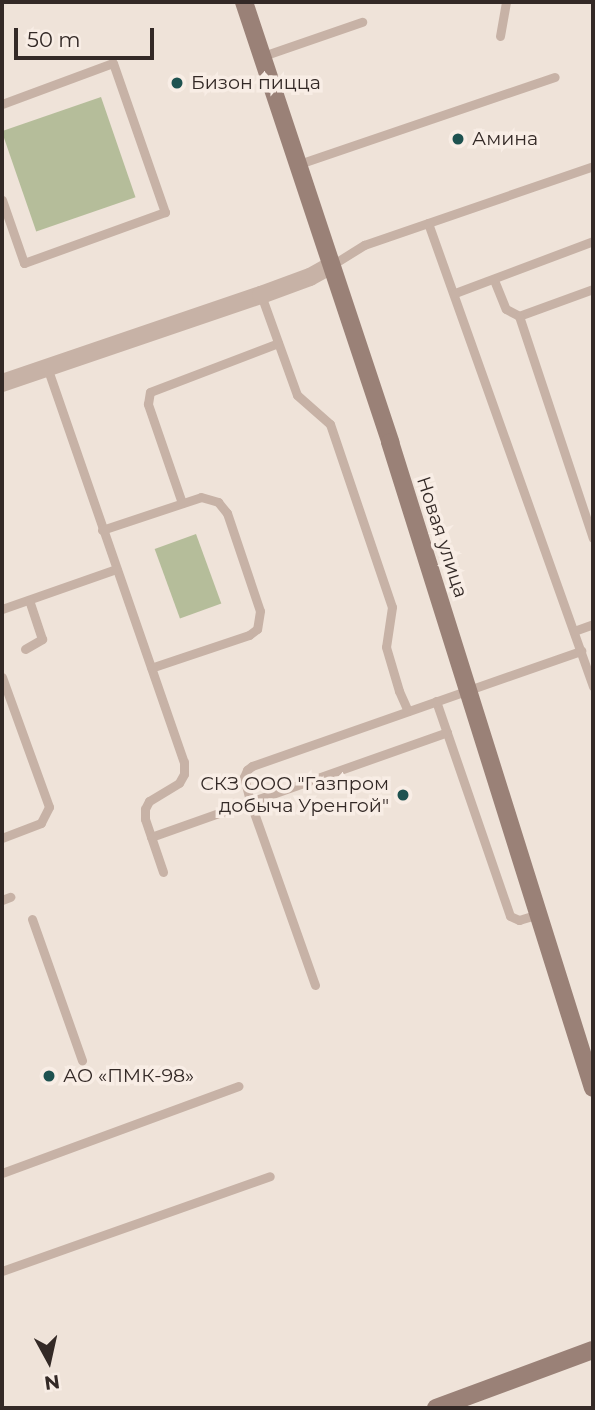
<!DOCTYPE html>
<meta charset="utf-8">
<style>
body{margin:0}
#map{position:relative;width:595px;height:1410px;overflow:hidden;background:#efe3d9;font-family:Montserrat,sans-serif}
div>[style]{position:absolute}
.green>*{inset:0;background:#b5bd9a;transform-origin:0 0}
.service>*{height:9px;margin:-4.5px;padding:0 4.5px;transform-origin:4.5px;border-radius:4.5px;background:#c7b2a6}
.minor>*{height:18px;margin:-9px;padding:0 9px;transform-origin:9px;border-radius:9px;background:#c7b2a6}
.secondary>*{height:18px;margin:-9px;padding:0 9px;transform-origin:9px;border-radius:9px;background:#9a8177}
.dots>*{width:19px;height:19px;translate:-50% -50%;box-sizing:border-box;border:4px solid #f8ede5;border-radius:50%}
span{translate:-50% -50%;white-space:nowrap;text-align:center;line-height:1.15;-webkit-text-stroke:7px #f8ede5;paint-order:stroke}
.poi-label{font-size:19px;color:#332926}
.left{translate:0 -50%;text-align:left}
.right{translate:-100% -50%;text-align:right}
.street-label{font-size:19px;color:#332926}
.frame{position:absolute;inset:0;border:4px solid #332926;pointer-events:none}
.north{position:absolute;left:14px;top:1326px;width:70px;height:70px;-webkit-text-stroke:5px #f8ede5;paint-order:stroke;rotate:172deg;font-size:19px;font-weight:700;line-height:28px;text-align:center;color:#332926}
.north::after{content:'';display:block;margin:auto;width:24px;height:32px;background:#332926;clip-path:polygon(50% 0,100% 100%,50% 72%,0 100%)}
.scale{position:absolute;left:14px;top:28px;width:140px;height:32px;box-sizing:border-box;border:4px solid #332926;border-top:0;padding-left:9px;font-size:21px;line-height:24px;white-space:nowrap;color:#332926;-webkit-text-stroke:5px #f8ede5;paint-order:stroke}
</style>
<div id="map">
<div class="green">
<i style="left:101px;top:97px;width:106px;height:105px;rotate:71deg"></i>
<i style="left:196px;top:534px;width:74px;height:44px;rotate:70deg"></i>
</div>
<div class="service">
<i style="left:500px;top:36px;width:35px;rotate:-80deg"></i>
<i style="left:263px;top:56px;width:105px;rotate:-19deg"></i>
<i style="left:2px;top:104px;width:118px;rotate:-20.3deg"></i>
<i style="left:113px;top:63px;width:158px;rotate:70.8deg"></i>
<i style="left:165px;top:212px;width:150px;rotate:160.1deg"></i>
<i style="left:24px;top:263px;width:67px;rotate:-109.2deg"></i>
<i style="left:299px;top:164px;width:270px;rotate:-18.8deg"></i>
<i style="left:428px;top:223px;width:492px;rotate:70.4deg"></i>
<i style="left:332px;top:265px;width:38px;rotate:-32deg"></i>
<i style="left:364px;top:245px;width:242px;rotate:-19deg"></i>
<i style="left:494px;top:280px;width:31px;rotate:68deg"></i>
<i style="left:506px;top:309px;width:15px;rotate:28deg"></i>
<i style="left:593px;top:289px;width:79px;rotate:160deg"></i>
<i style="left:519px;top:316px;width:234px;rotate:71.6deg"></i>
<i style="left:455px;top:293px;width:147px;rotate:-20.6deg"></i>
<i style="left:261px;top:295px;width:106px;rotate:70.2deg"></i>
<i style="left:297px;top:395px;width:44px;rotate:41.3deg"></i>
<i style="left:330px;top:424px;width:193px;rotate:71.3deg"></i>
<i style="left:392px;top:607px;width:40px;rotate:98.5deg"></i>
<i style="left:386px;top:647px;width:46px;rotate:73.5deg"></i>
<i style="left:399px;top:691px;width:22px;rotate:66deg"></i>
<i style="left:47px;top:367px;width:418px;rotate:70.9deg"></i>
<i style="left:184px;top:762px;width:12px;rotate:90deg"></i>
<i style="left:184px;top:774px;width:10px;rotate:119deg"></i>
<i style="left:179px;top:783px;width:35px;rotate:149deg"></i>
<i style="left:149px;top:801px;width:9px;rotate:117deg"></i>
<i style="left:145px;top:809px;width:10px;rotate:90deg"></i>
<i style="left:145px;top:819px;width:56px;rotate:71.2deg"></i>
<i style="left:182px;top:503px;width:105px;rotate:-109deg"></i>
<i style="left:148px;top:404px;width:12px;rotate:-81deg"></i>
<i style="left:150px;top:392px;width:137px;rotate:-20.9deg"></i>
<i style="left:102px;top:530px;width:104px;rotate:-18.4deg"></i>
<i style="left:201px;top:497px;width:18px;rotate:16deg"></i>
<i style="left:218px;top:502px;width:14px;rotate:51deg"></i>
<i style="left:227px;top:513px;width:103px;rotate:71.4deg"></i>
<i style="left:260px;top:611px;width:18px;rotate:99deg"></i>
<i style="left:257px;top:629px;width:10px;rotate:143deg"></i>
<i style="left:249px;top:635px;width:103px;rotate:161.4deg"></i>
<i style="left:2px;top:609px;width:121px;rotate:-19.3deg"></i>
<i style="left:574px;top:631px;width:20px;rotate:-20deg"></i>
<i style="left:25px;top:649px;width:20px;rotate:-30deg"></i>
<i style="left:42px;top:639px;width:41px;rotate:-108.4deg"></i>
<i style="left:2px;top:677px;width:138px;rotate:70.1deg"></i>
<i style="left:49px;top:807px;width:18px;rotate:117deg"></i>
<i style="left:41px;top:823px;width:42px;rotate:159deg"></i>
<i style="left:436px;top:701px;width:227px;rotate:71deg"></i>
<i style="left:510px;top:916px;width:10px;rotate:24deg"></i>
<i style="left:519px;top:920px;width:21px;rotate:-17deg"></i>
<i style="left:151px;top:837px;width:314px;rotate:-19.5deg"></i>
<i style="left:2px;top:900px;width:9px;rotate:-21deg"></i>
<i style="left:32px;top:919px;width:150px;rotate:70.5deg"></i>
<i style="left:315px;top:985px;width:195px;rotate:-109.5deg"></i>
<i style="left:250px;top:801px;width:25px;rotate:-104deg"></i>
<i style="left:244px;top:777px;width:8px;rotate:-67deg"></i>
<i style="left:247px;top:770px;width:6px;rotate:-39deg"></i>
<i style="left:252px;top:766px;width:349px;rotate:-19.3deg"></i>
<i style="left:2px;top:1173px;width:252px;rotate:-20.2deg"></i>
<i style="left:2px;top:1271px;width:284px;rotate:-19.5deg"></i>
</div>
<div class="minor">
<i style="left:2px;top:383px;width:274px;rotate:-18.8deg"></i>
<i style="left:261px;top:295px;width:52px;rotate:-20.2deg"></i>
<i style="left:310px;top:277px;width:25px;rotate:-29deg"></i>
</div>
<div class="secondary">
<i style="left:244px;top:2px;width:464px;rotate:71.6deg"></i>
<i style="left:390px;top:442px;width:677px;rotate:72.56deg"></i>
<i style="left:436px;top:1408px;width:167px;rotate:-20.3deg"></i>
</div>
<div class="dots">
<i style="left:177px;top:83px;background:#1e5250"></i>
<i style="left:458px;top:139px;background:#1e5250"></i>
<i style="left:403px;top:795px;background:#1e5250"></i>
<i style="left:49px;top:1076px;background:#1e5250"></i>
</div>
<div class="poi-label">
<span class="left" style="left:191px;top:83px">Бизон пицца</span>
<span class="left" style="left:472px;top:139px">Амина</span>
<span class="right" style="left:389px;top:795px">СКЗ ООО "Газпром<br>добыча Уренгой"</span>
<span class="left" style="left:63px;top:1076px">АО «ПМК-98»</span>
</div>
<div class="street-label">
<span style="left:442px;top:537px;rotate:72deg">Новая улица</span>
</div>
<div class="frame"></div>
<div class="north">N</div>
<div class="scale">50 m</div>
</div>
